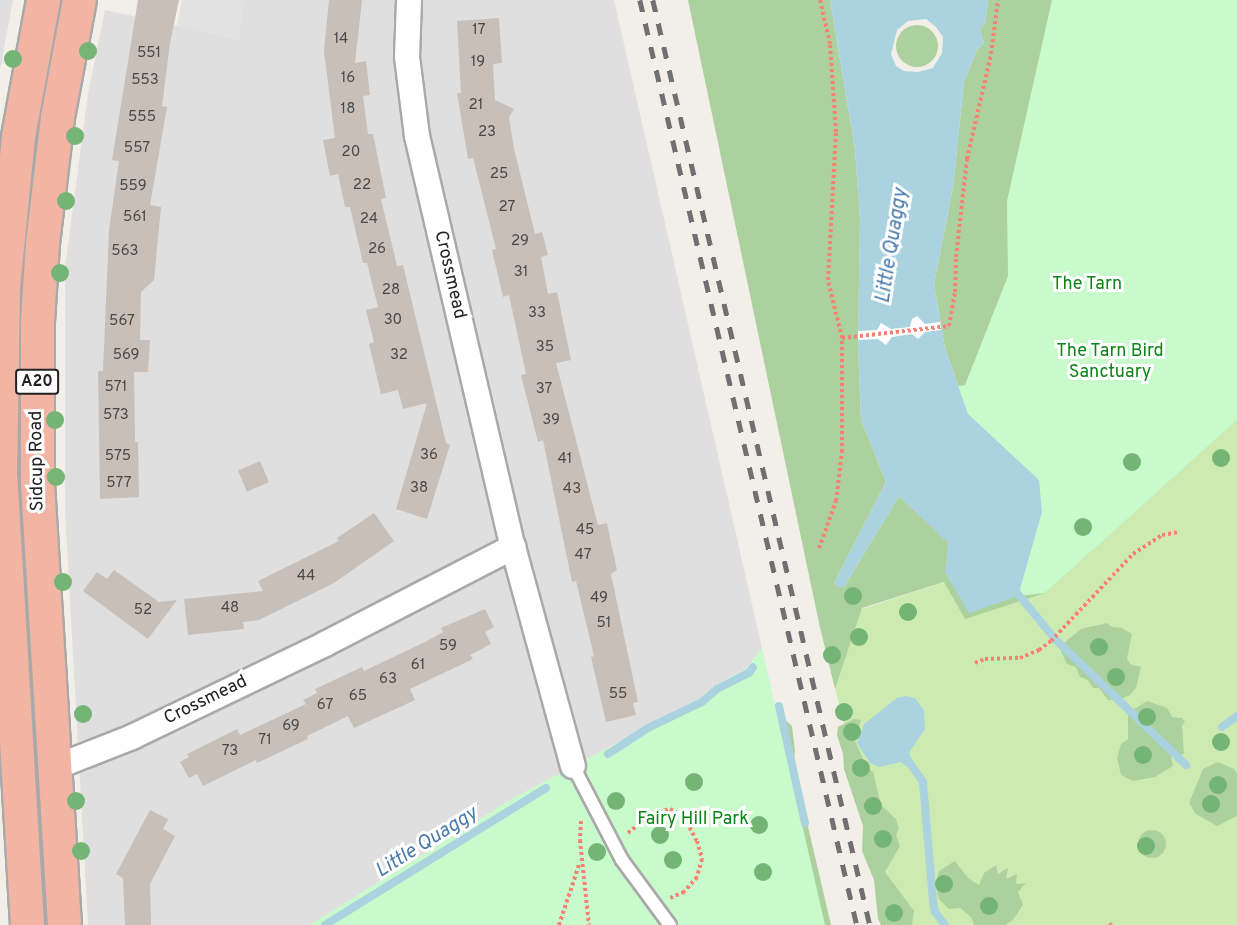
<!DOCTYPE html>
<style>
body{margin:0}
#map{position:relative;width:1237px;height:925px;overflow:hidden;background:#f2efe9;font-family:Overpass,sans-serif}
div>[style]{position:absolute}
.residential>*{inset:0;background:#e0dfdf}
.grass>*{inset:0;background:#cdebb0}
.forest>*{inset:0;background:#add19e}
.round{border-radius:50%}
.park>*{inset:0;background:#c8facc}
.parking>*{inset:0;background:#e2e2e2}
.water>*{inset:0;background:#aad3df}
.pier>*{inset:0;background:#fff}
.stream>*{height:8px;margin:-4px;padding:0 4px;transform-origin:4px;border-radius:4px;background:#aad3df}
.building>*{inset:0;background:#c7bfb8;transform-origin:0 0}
.path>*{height:4px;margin-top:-2px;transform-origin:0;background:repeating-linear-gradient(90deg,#fa8072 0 3px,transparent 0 6px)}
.roads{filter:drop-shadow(2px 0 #a9a9a9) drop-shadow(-2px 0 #a9a9a9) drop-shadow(0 2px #a9a9a9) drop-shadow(0 -2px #a9a9a9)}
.service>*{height:12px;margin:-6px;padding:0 6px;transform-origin:6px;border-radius:6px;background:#fff}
.minor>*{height:24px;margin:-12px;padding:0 12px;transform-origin:12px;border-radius:12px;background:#fff}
.trunk>*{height:33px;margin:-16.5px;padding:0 16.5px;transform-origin:16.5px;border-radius:16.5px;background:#f2b4a3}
.rail>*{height:4.5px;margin-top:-2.25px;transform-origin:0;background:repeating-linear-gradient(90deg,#707070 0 12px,transparent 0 24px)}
.trees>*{width:18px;height:18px;margin:-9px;border-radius:50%;background:#74b475}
span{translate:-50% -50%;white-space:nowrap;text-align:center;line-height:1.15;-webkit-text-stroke:6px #fff;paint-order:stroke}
.number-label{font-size:15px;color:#4b4948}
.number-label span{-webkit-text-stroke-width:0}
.shield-label span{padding:2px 4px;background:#fff;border:2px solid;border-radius:4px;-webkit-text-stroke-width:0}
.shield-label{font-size:16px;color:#222;font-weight:700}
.street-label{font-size:18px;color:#222}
.park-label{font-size:18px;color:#0c8416}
.water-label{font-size:20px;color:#4a7aab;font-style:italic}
</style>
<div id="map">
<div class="residential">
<i style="clip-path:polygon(0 0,13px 0,0 70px)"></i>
<i style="clip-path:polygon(244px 0,614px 0,762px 648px,746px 669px,714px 686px,701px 698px,512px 799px,310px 925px,88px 925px,65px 511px,65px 268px,88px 93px,105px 10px,238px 39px)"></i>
</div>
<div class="grass">
<i style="clip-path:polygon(1237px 420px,1237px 925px,893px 925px,819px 623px,945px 582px,1092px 551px)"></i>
</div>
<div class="forest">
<i style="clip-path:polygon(688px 0,830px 0,855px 149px,860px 220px,858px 345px,861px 419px,886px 482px,834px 583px,844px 587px,899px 496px,949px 543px,946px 572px,968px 414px,945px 348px,934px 284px,953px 187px,964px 82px,977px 50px,984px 43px,980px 30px,985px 23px,988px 0,1237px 0,1237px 420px,1045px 593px,965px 619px,944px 582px,862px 608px,835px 689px,819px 623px)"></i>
<i class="round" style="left:896px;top:25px;width:42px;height:42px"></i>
<i style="clip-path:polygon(1107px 623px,1112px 627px,1122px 628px,1132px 634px,1127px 658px,1130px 664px,1141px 667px,1136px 688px,1130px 695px,1121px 699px,1108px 700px,1099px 688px,1093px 688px,1088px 680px,1080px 677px,1076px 667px,1067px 664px,1059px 647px,1081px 629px)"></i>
<i style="clip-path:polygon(1147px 701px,1167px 708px,1172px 717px,1182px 718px,1185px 722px,1182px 726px,1184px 754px,1171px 757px,1173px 766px,1155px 777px,1133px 781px,1121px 775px,1117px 758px,1121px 744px,1128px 739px,1128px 713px)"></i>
<i style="clip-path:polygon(777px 712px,792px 726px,795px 751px,793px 769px,773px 778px)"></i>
<i style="clip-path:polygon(854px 719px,861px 720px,855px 741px,867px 767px,873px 772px,881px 805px,896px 819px,899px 829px,896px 835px,900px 846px,885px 872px,914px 911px,912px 925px,881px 925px,878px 919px,874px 880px,862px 851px,863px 826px,844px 769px,843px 754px,837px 735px,838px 727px)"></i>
<i style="clip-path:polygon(1218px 762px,1234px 769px,1237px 773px,1237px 816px,1217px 826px,1196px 814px,1189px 803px,1203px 769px)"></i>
<i style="clip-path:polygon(806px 818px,831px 925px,805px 925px,791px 823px)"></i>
<i class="round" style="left:1138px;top:830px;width:28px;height:28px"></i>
<i style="clip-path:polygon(955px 861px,968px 878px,979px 885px,984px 873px,996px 865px,998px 874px,1008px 868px,1006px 879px,1017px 874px,1016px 884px,1026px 883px,1018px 892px,1023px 905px,1013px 920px,1005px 925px,974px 925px,971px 917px,960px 908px,949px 909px,939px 899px,935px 885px,939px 871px)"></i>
</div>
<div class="park">
<i style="clip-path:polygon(1052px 0,1237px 0,1237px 420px,1045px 593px,1018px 596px,917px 442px,943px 388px,965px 385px,1008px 276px,1007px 201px)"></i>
<i style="clip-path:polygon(762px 648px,825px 925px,310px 925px,512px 799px,701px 698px,714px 686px,746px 669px)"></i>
</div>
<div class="parking">
<i style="clip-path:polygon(182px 0,244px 0,239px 39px,177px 26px)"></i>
</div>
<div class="water">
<i style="clip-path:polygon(evenodd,830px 0,988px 0,985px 23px,980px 30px,984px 43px,977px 50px,964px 82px,953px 187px,934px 284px,945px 348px,968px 414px,1039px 480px,1042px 512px,1018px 596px,969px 613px,945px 572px,948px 543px,899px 496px,844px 587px,838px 587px,834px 583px,886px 482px,861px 419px,858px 345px,860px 219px,855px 149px,830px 0,926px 19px,936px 27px,943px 37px,942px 53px,933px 68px,918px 72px,904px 71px,896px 66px,891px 54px,897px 30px,908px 21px,926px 19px)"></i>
<i style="clip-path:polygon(906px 696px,915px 698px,924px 710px,925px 729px,909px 753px,913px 763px,907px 767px,901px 762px,879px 767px,870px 763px,857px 743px,864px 724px,897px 698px)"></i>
</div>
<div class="pier">
<i style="clip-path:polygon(917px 316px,925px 324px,940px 322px,941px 330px,925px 332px,918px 339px,912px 334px,892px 337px,886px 345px,878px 339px,858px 340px,858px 331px,877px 330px,881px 323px,891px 329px,910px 327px,912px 319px)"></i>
</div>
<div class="stream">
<i style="left:1013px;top:588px;width:66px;rotate:50.5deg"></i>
<i style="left:1055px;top:639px;width:182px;rotate:43.9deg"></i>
<i style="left:779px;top:706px;width:120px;rotate:77.5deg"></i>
<i style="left:1222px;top:727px;width:19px;rotate:-36deg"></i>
<i style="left:608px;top:754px;width:48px;rotate:-33deg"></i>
<i style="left:648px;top:728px;width:60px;rotate:-25.7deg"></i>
<i style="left:702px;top:702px;width:20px;rotate:-41deg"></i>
<i style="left:717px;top:689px;width:36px;rotate:-27deg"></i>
<i style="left:749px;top:673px;width:7px;rotate:-56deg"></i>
<i style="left:907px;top:759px;width:28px;rotate:55deg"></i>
<i style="left:923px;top:782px;width:119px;rotate:85.2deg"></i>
<i style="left:933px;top:901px;width:11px;rotate:80deg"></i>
<i style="left:935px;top:912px;width:16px;rotate:52deg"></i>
<i style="left:325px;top:925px;width:260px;rotate:-31.8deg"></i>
</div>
<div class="building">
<i style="clip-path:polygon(138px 0,179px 0,170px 43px,162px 106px,167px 107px,150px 205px,161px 207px,154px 280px,141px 292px,140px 340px,150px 340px,148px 372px,134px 372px,135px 442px,138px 442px,139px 497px,100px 499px,98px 371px,103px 371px,109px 230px,119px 161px,112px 160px)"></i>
<i style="clip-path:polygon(329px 0,362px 0,355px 63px,366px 61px,370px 95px,363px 96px,368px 134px,373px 134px,386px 198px,381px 199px,397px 266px,403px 265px,446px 443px,450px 445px,427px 519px,396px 509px,427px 403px,403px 409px,398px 390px,381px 394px,369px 344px,374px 342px,366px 310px,378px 307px,367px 263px,363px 263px,350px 207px,345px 207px,338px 174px,330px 176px,323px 140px,335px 138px,324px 51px)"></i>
<i style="clip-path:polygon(499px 18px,502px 63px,493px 64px,495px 100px,514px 109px,509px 117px,514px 149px,535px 234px,542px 232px,548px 255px,541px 257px,548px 294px,557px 292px,571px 360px,556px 363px,598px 525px,607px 523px,610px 538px,617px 570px,611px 574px,638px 702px,633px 703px,636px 715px,606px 722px,591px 657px,594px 656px,576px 581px,572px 582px,543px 440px,538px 442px,521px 375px,526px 374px,509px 295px,503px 297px,492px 250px,496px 249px,473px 158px,468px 159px,457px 93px,461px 93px,457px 21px)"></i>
<i style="left:260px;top:461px;width:23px;height:24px;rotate:67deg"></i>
<i style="clip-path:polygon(374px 513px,394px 541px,334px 583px,259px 620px,243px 622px,244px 629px,188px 635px,184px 599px,263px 591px,258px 581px,339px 541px,337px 538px)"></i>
<i style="clip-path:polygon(114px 570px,159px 602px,177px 600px,148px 639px,83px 591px,97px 572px,107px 579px)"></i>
<i style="clip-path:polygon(485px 609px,494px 627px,485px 632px,491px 644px,470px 655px,473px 659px,410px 689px,415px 700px,354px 728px,348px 716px,307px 736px,308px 739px,257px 763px,256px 760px,203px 786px,197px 774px,189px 778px,180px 762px,189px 757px,187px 754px,237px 729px,240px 735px,306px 704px,303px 700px,317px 693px,315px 689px,362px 667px,364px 671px,427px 641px,443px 632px,441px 628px)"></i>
<i style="clip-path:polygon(150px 810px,168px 819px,163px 829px,175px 836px,150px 884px,151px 925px,125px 925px,123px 878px,116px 874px)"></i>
</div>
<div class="path">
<i style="left:842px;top:338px;width:108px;rotate:-6.4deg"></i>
<i style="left:949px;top:326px;width:35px;rotate:-80deg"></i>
<i style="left:955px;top:292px;width:35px;rotate:-88deg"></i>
<i style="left:956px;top:257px;width:99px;rotate:-83.6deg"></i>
<i style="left:967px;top:159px;width:108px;rotate:-77.1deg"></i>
<i style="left:991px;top:54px;width:54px;rotate:-82.6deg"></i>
<i style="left:819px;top:548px;width:50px;rotate:-70.1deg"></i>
<i style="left:836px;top:501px;width:49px;rotate:-83deg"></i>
<i style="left:842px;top:452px;width:114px;rotate:-90deg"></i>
<i style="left:842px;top:338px;width:60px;rotate:-103.6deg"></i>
<i style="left:828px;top:280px;width:148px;rotate:-86.9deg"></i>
<i style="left:836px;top:132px;width:88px;rotate:-93.9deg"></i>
<i style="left:830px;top:44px;width:45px;rotate:-102.8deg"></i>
<i style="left:975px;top:663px;width:11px;rotate:-22deg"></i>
<i style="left:985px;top:659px;width:35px;rotate:-2deg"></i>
<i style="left:1020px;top:658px;width:21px;rotate:-23deg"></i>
<i style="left:1039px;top:650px;width:15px;rotate:-37deg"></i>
<i style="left:1051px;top:641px;width:120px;rotate:-46.7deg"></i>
<i style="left:1133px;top:554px;width:35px;rotate:-33deg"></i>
<i style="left:1162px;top:535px;width:17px;rotate:-10deg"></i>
<i style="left:581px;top:821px;width:19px;rotate:93deg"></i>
<i style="left:580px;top:840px;width:85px;rotate:84deg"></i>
<i style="left:628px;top:833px;width:32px;rotate:-39deg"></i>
<i style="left:653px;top:813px;width:17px;rotate:-13deg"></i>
<i style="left:670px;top:809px;width:16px;rotate:30deg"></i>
<i style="left:684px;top:817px;width:27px;rotate:62deg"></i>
<i style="left:697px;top:841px;width:19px;rotate:74deg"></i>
<i style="left:702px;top:859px;width:19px;rotate:106deg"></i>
<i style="left:697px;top:877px;width:20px;rotate:131deg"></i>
<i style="left:684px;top:892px;width:15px;rotate:157deg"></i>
<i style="left:1110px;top:923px;width:2px;rotate:63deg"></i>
<i style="left:559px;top:925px;width:66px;rotate:-71.6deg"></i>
</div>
<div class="roads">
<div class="service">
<i style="left:573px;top:766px;width:106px;rotate:62.5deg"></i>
<i style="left:622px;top:860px;width:81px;rotate:53.6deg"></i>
</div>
<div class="minor">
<i style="left:409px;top:0;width:57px;rotate:92deg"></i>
<i style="left:407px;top:57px;width:80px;rotate:82.8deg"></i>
<i style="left:417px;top:136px;width:422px;rotate:76.9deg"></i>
<i style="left:513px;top:547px;width:227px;rotate:74.7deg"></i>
<i style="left:56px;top:767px;width:82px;rotate:-21.5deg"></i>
<i style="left:132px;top:737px;width:214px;rotate:-25.7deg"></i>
<i style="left:325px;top:644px;width:212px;rotate:-27.3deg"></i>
</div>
<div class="trunk">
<i style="left:27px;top:925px;width:449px;rotate:-93.4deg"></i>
<i style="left:0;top:477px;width:190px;rotate:-89.1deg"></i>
<i style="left:3px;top:287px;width:152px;rotate:-84.3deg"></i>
<i style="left:18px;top:136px;width:138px;rotate:-79.6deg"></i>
<i style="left:64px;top:925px;width:441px;rotate:-93.5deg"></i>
<i style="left:37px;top:485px;width:164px;rotate:-90deg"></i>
<i style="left:37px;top:321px;width:78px;rotate:-86.3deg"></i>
<i style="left:42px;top:243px;width:127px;rotate:-83.2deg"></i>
<i style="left:57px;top:117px;width:119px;rotate:-79.4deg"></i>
</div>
</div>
<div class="rail">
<i style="left:640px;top:0;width:950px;rotate:76.8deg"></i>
<i style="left:653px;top:0;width:950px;rotate:76.8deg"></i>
</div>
<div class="trees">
<i style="left:88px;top:51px"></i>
<i style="left:13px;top:59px"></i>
<i style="left:75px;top:136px"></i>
<i style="left:66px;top:201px"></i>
<i style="left:60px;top:273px"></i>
<i style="left:55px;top:420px"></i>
<i style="left:1221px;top:458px"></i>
<i style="left:1132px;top:462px"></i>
<i style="left:56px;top:477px"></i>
<i style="left:1083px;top:527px"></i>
<i style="left:63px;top:582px"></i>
<i style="left:853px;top:596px"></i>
<i style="left:908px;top:612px"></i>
<i style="left:859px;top:637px"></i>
<i style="left:1099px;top:647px"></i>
<i style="left:832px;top:655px"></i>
<i style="left:1116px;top:677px"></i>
<i style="left:844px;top:712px"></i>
<i style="left:83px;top:714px"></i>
<i style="left:1147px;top:717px"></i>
<i style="left:852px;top:732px"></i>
<i style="left:1221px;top:742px"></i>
<i style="left:1143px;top:755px"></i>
<i style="left:861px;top:768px"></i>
<i style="left:694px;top:782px"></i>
<i style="left:1218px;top:785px"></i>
<i style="left:76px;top:801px"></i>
<i style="left:616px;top:801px"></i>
<i style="left:1211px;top:804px"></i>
<i style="left:873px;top:806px"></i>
<i style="left:759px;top:825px"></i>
<i style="left:660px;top:835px"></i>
<i style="left:883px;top:839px"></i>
<i style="left:1146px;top:846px"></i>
<i style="left:81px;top:851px"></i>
<i style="left:597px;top:852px"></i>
<i style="left:673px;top:860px"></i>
<i style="left:763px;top:872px"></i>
<i style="left:944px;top:884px"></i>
<i style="left:989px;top:906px"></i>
<i style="left:894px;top:913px"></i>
</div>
<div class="number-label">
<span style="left:479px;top:31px">17</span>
<span style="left:341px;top:40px">14</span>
<span style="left:149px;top:54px">551</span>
<span style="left:478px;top:63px">19</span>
<span style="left:348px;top:79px">16</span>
<span style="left:145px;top:81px">553</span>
<span style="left:476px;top:106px">21</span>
<span style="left:348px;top:110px">18</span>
<span style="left:142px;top:118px">555</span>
<span style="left:487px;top:133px">23</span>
<span style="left:137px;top:149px">557</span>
<span style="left:351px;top:153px">20</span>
<span style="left:499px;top:175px">25</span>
<span style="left:362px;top:186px">22</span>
<span style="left:133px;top:187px">559</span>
<span style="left:507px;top:208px">27</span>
<span style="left:135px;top:218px">561</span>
<span style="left:369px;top:220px">24</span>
<span style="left:520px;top:242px">29</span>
<span style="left:377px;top:250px">26</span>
<span style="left:125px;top:252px">563</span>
<span style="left:521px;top:273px">31</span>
<span style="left:391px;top:291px">28</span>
<span style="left:537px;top:314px">33</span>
<span style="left:393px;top:321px">30</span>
<span style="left:122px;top:322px">567</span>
<span style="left:545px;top:348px">35</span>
<span style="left:126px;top:356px">569</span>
<span style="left:399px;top:356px">32</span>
<span style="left:116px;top:388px">571</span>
<span style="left:544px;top:390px">37</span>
<span style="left:116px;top:416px">573</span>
<span style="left:551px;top:421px">39</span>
<span style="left:429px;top:456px">36</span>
<span style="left:118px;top:457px">575</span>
<span style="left:565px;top:460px">41</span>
<span style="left:119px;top:484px">577</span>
<span style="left:419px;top:489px">38</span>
<span style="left:572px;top:490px">43</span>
<span style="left:585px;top:531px">45</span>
<span style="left:583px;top:556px">47</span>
<span style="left:306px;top:577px">44</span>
<span style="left:599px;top:599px">49</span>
<span style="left:230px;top:609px">48</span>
<span style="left:143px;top:611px">52</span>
<span style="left:604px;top:624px">51</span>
<span style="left:448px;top:647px">59</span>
<span style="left:418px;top:666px">61</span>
<span style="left:388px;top:680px">63</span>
<span style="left:618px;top:695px">55</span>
<span style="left:358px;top:697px">65</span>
<span style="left:325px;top:706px">67</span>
<span style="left:291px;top:727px">69</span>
<span style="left:265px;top:741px">71</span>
<span style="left:230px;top:752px">73</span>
</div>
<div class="shield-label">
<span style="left:37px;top:382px">A20</span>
</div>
<div class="street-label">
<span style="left:449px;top:275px;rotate:77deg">Crossmead</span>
<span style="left:38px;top:461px;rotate:-91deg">Sidcup Road</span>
<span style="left:206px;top:701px;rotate:-26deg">Crossmead</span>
</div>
<div class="park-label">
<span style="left:1087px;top:285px">The Tarn</span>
<span style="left:1110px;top:363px">The Tarn Bird<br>Sanctuary</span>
<span style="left:693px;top:820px">Fairy Hill Park</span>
</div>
<div class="water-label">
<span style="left:893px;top:246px;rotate:-81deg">Little Quaggy</span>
<span style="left:427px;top:843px;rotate:-32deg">Little Quaggy</span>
</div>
</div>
